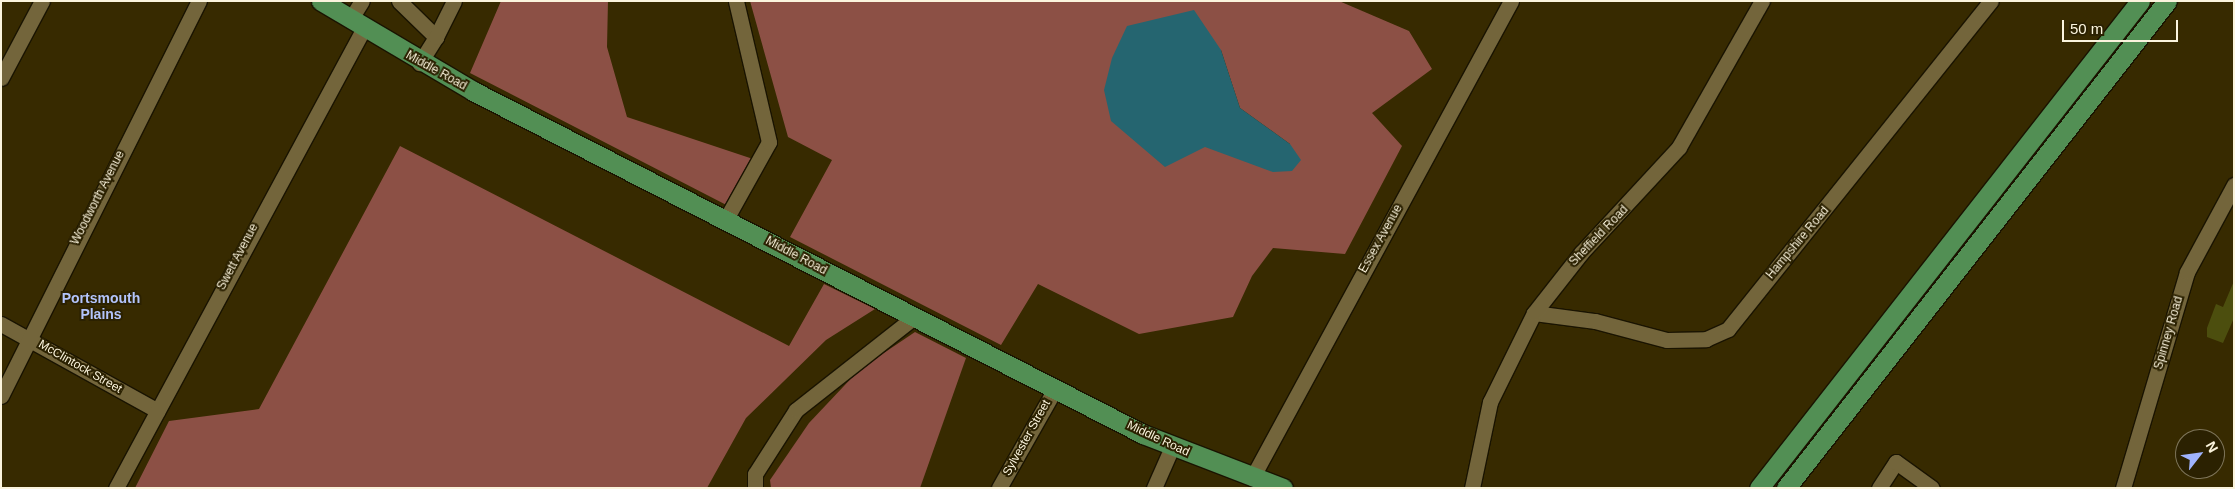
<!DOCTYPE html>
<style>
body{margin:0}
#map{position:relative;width:2235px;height:489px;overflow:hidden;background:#372a00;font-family:Arial,sans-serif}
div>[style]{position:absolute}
.forest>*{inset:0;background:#8c5045}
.water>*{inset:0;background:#256570}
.building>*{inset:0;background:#4c4e0e}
.roads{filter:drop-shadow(1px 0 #1a1401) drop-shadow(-1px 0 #1a1401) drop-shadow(0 1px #1a1401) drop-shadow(0 -1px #1a1401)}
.minor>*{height:15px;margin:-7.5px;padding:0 7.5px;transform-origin:7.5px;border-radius:7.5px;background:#73653b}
.major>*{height:19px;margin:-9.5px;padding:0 9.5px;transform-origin:9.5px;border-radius:9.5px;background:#528f54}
span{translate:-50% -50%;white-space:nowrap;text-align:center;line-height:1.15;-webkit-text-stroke:4px #2b2101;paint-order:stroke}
.street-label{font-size:12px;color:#fbf4dd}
.neighbourhood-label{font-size:14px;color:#b3c4fb;font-weight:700}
.frame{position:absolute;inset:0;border:2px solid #fbf4dd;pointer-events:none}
.north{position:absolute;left:2175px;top:429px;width:50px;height:50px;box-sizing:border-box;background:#2b2101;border:1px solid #7e7559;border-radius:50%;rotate:60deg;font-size:14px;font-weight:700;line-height:20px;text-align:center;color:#fbf4dd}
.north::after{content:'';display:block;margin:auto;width:18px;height:22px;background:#9fb3fd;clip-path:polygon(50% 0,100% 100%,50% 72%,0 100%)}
.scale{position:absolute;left:2062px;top:20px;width:116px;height:22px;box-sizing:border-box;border:2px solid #fbf4dd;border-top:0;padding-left:6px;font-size:15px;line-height:18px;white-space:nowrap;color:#fbf4dd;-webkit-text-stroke:4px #2b2101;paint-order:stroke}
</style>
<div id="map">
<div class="forest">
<i style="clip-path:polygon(501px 1px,608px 1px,607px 47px,627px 117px,753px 159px,740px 212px,470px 73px)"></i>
<i style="clip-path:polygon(evenodd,1339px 1px,1409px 31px,1432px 69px,1372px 113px,1402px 146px,1345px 254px,1273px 248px,1252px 276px,1233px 317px,1139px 334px,1038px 284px,1001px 345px,790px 237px,832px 160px,788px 137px,750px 1px,1339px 1px,1221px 50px,1240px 108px,1290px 144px,1205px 147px,1221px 50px)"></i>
<i style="clip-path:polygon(400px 146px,789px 346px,824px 284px,875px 309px,826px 340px,746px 418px,707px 488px,135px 488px,169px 421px,259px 409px)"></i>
<i style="clip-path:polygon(915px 332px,966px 358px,920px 488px,771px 488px,770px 480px,809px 423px,860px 369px)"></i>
</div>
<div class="water">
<i style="clip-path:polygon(1194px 10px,1221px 50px,1240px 108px,1290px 144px,1301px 160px,1292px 171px,1273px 172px,1205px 147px,1165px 167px,1111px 121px,1104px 90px,1112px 58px,1127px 26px)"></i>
</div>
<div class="building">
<i style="clip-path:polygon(2234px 281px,2234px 318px,2223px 343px,2207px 337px,2207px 328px,2216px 304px,2223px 307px)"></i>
</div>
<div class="roads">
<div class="minor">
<i style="left:399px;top:1px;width:52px;rotate:44.2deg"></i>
<i style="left:436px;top:37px;width:31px;rotate:122deg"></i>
<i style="left:350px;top:20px;width:22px;rotate:-58deg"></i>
<i style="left:436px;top:37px;width:40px;rotate:-63.4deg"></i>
<i style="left:1px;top:78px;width:87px;rotate:-62deg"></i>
<i style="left:726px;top:219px;width:88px;rotate:-60.8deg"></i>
<i style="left:769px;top:142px;width:145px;rotate:-103.2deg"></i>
<i style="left:1534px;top:313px;width:62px;rotate:7.5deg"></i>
<i style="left:1595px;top:321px;width:74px;rotate:14.8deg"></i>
<i style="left:1667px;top:340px;width:39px;rotate:-1deg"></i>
<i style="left:1706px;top:339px;width:24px;rotate:-24deg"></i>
<i style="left:1728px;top:329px;width:420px;rotate:-51.3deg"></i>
<i style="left:1px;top:324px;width:179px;rotate:29deg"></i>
<i style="left:1px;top:396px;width:442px;rotate:-63.4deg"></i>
<i style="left:1252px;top:478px;width:543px;rotate:-61.5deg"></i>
<i style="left:116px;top:488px;width:523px;rotate:-61.67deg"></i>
<i style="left:755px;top:488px;width:14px;rotate:-90deg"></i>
<i style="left:755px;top:474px;width:76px;rotate:-57.4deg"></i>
<i style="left:796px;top:410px;width:150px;rotate:-38.2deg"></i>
<i style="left:999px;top:488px;width:114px;rotate:-60.5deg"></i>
<i style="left:1154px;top:488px;width:45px;rotate:-66.3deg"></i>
<i style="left:1472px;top:488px;width:88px;rotate:-78.2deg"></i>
<i style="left:1490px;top:402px;width:99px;rotate:-63.7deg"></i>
<i style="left:1534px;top:313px;width:76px;rotate:-51.9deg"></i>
<i style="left:1581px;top:253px;width:144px;rotate:-47.2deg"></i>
<i style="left:1679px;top:147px;width:168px;rotate:-60.4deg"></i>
<i style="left:1879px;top:488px;width:31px;rotate:-57deg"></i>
<i style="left:1896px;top:462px;width:44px;rotate:35.8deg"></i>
<i style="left:2123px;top:488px;width:225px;rotate:-73.5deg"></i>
<i style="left:2187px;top:272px;width:99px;rotate:-61.6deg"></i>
</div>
<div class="major">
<i style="left:321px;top:1px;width:177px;rotate:30.6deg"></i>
<i style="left:473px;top:91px;width:753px;rotate:27.11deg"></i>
<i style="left:1143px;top:434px;width:150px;rotate:21.1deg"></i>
<i style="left:1759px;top:488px;width:618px;rotate:-51.96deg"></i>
<i style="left:1786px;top:488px;width:618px;rotate:-51.96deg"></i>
</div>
</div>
<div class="street-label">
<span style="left:436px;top:71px;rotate:29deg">Middle Road</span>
<span style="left:98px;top:198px;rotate:-63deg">Woodworth Avenue</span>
<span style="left:1599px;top:236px;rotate:-46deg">Sheffield Road</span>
<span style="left:1381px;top:239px;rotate:-61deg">Essex Avenue</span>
<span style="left:1798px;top:243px;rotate:-50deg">Hampshire Road</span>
<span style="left:796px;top:256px;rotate:28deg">Middle Road</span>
<span style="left:238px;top:257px;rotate:-62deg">Swett Avenue</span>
<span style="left:2169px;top:333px;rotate:-74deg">Spinney Road</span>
<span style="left:80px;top:367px;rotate:30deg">McClintock Street</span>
<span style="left:1027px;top:438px;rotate:-61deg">Sylvester Street</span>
<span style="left:1158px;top:439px;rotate:25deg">Middle Road</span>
</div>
<div class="neighbourhood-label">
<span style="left:101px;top:306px">Portsmouth<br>Plains</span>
</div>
<div class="frame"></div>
<div class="north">N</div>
<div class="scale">50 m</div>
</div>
